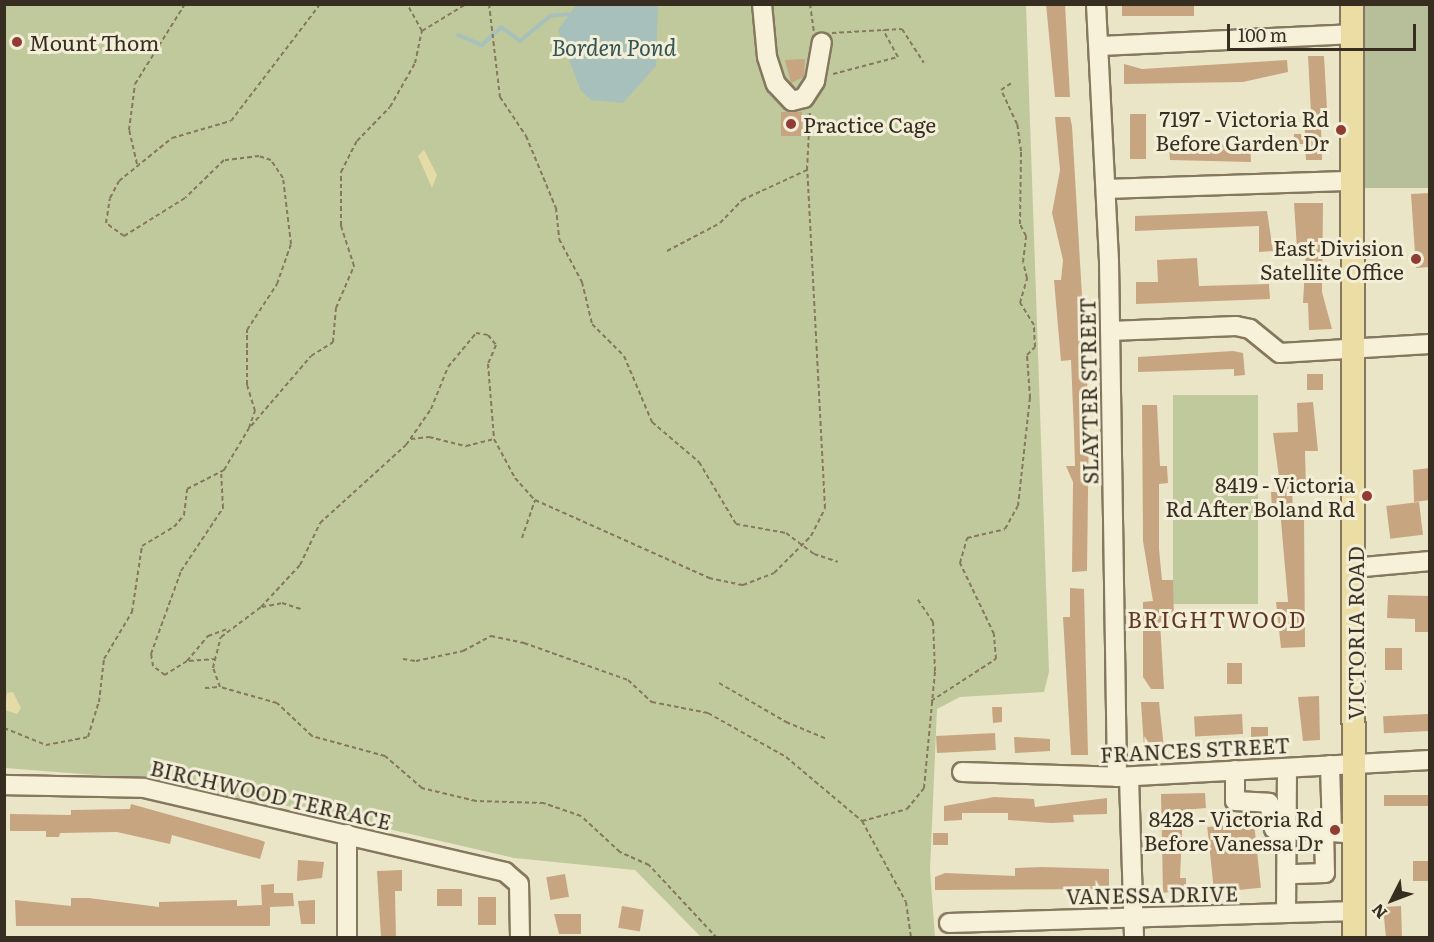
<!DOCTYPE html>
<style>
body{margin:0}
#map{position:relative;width:1434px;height:942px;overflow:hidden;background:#ebe5c8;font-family:Literata,serif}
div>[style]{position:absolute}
.green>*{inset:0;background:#bfc99c;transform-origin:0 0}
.sand>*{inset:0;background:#e5dba7}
.cemetery>*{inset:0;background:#b6be9a;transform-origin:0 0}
.water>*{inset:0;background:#a8c0bb}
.stream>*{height:4px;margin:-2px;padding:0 2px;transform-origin:2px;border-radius:2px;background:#a8c0bb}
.building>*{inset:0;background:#c7a580;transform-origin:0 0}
.path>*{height:2px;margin-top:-1px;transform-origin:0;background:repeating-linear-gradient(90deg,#86785e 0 4.5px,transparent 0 7.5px)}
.roads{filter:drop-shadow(2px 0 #86785e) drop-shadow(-2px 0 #86785e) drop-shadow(0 2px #86785e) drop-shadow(0 -2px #86785e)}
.minor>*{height:18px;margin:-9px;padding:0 9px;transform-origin:9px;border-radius:9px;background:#f7f1da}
.major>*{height:22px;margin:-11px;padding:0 11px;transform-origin:11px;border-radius:11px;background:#ebdda3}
.dots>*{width:16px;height:16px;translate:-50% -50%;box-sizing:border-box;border:3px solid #f3eed7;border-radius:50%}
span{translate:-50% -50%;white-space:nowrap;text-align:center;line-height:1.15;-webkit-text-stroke:6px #f3eed7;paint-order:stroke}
.poi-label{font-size:21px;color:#372e21}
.left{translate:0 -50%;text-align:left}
.right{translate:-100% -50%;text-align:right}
.street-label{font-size:21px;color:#372e21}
.water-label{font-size:22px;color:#315456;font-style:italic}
.neighbourhood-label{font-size:22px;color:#613723;letter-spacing:1.5px}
.frame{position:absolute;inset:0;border:6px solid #372e21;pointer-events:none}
.north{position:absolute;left:1362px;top:870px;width:60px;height:60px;-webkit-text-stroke:4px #f3eed7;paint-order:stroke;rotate:228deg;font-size:16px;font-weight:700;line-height:24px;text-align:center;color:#372e21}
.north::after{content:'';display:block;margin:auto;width:21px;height:27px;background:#372e21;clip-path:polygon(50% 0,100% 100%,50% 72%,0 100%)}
.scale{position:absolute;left:1227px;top:24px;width:189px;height:27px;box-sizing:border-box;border:3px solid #372e21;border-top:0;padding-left:8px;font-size:18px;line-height:21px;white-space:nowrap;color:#372e21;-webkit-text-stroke:4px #f3eed7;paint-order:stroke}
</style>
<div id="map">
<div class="green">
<i style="clip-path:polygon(4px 5px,1026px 5px,1049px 672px,1044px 692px,960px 697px,937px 709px,930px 870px,935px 937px,701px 937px,635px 870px,514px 858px,293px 807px,108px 776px,5px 768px)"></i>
<i style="left:1173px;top:395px;width:85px;height:209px"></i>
</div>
<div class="sand">
<i style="clip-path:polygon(424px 150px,437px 175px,432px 188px,418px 156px)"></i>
<i style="clip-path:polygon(13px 692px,21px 708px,17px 714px,5px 710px,7px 693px)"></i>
</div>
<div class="cemetery">
<i style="left:1360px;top:5px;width:69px;height:183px"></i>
</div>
<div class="water">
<i style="clip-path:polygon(576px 5px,658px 5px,656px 66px,623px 103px,591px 100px,581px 91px,558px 30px)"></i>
</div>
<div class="stream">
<i style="left:458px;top:35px;width:26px;rotate:23deg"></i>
<i style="left:482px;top:45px;width:26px;rotate:-43deg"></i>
<i style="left:501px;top:27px;width:24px;rotate:36deg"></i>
<i style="left:520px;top:41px;width:39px;rotate:-40deg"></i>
<i style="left:550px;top:16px;width:18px;rotate:-6deg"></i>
</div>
<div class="building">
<i style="clip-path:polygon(1046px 4px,1065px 4px,1070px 97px,1055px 97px)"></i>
<i style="left:1122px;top:4px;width:72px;height:12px"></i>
<i style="clip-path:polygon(1308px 56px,1324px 56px,1328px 127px,1321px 127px,1322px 160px,1306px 160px,1305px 144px,1294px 144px,1294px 134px,1305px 134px,1304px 113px,1311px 113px)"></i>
<i style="clip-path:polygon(805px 59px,804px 77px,791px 83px,785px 60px)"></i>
<i style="clip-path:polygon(1287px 60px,1288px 72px,1243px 82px,1124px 84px,1124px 64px,1142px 69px)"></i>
<i style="left:802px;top:112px;width:24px;height:21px;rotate:90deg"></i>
<i style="left:1130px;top:114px;width:16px;height:45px"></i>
<i style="clip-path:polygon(1055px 117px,1070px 117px,1072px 126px,1089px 415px,1087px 571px,1072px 572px,1073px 482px,1066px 466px,1075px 466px,1074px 432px,1071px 360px,1061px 361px,1054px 280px,1061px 280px,1063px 260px,1052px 213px,1060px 170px)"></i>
<i style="clip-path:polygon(1250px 143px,1251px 162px,1170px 160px,1169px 145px)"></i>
<i style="clip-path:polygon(1430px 193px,1430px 267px,1416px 268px,1411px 194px)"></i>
<i style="clip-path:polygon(1294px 203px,1323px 203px,1322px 292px,1332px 329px,1309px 330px,1308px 303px,1303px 303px,1306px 249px,1297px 249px)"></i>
<i style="clip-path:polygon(1267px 211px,1273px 251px,1259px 252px,1259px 226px,1135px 231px,1135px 216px)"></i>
<i style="clip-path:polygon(1197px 258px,1199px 286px,1269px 284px,1270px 299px,1136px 304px,1136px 282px,1158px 282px,1157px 260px)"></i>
<i style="clip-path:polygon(1233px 351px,1243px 353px,1245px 375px,1234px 376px,1234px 369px,1138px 372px,1138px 357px)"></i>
<i style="left:1323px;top:374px;width:16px;height:16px;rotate:90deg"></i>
<i style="clip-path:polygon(1313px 402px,1318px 451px,1305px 451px,1306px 487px,1292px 487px,1293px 515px,1304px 514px,1305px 647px,1281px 648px,1276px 602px,1288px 602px,1280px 509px,1272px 510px,1271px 492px,1281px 492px,1273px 433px,1298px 432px,1297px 403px)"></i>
<i style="clip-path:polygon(1142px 405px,1157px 405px,1160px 466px,1167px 466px,1168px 483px,1159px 484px,1159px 549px,1162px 580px,1173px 580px,1174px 622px,1160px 622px,1164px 689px,1151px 689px,1143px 677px,1143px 602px,1153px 601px,1143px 541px)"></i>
<i style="clip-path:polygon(1430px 468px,1430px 500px,1414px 502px,1413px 470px)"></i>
<i style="left:1419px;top:502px;width:33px;height:33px;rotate:83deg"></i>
<i style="clip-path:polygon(1070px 588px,1084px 589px,1088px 755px,1071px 755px,1063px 617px,1070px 617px)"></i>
<i style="clip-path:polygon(1388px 595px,1430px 596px,1430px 632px,1415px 632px,1415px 619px,1387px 618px)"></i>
<i style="left:1385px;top:648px;width:17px;height:22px"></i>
<i style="left:1227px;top:663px;width:15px;height:21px"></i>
<i style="clip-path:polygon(1319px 696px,1320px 740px,1303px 741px,1298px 697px)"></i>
<i style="clip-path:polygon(1141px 702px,1159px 702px,1164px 748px,1144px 748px)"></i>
<i style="clip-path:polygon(992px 707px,1002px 707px,1002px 722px,993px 723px)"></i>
<i style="left:1242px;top:714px;width:20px;height:48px;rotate:87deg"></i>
<i style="left:1428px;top:714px;width:17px;height:45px;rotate:87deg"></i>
<i style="left:1251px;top:727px;width:17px;height:16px"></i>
<i style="left:995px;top:733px;width:17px;height:59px;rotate:87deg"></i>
<i style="clip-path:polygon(1014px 737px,1050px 739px,1050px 751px,1015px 753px)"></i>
<i style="clip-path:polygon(1205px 793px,1206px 808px,1183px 810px,1180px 878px,1186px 878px,1186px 889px,1163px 893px,1161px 794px)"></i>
<i style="left:1430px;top:795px;width:11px;height:46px;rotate:90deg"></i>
<i style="clip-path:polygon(994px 797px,1034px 799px,1035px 807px,1107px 798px,1107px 814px,1073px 815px,1074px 822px,1051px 823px,1008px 820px,1008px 813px,962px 813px,962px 820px,944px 821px,944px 806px)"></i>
<i style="clip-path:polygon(131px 804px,260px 840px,265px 842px,260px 859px,172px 835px,170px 844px,117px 832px,60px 833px,59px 837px,46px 837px,46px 831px,10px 831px,10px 814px,71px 815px,71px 810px,130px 809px)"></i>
<i style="left:1254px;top:822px;width:66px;height:47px;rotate:84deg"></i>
<i style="left:933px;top:833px;width:15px;height:12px"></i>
<i style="clip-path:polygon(298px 860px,324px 862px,322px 878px,297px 881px)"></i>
<i style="left:1430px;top:861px;width:20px;height:17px;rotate:90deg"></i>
<i style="clip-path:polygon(1042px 867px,1109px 869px,1109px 889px,935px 890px,935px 877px,945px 873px,1015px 876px,1015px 868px)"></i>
<i style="clip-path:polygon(402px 870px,402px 891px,395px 891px,396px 938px,381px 938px,377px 871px)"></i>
<i style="left:565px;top:874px;width:23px;height:19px;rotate:80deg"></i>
<i style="clip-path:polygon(274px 884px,274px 893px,293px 893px,294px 906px,270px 907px,270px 926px,16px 926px,15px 900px,71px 906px,71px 898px,89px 898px,159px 907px,159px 902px,237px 900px,237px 906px,262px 905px,261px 885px)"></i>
<i style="left:437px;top:889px;width:25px;height:17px"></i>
<i style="left:478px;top:897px;width:18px;height:28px"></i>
<i style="clip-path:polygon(315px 900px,315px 924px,301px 924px,298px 901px)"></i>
<i style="left:622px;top:906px;width:22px;height:22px;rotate:10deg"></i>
<i style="clip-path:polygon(1401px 906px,1402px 938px,1386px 938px,1383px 907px)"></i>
<i style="clip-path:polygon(554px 914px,581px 914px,581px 934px,559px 934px)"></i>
</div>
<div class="path">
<i style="left:489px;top:4px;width:94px;rotate:83.3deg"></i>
<i style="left:500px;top:97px;width:47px;rotate:56.3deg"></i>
<i style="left:526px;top:136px;width:78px;rotate:67.4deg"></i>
<i style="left:556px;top:208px;width:31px;rotate:84deg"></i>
<i style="left:559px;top:239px;width:49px;rotate:61.9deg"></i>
<i style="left:582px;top:282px;width:43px;rotate:76.6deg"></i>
<i style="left:592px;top:324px;width:45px;rotate:45deg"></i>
<i style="left:624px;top:356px;width:72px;rotate:67deg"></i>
<i style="left:652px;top:422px;width:62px;rotate:40.4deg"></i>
<i style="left:699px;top:462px;width:72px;rotate:59.2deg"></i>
<i style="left:736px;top:524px;width:51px;rotate:10.2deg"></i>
<i style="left:786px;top:533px;width:35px;rotate:37deg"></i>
<i style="left:814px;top:554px;width:25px;rotate:18deg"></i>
<i style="left:810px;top:4px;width:27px;rotate:82deg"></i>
<i style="left:422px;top:31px;width:52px;rotate:-31.5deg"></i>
<i style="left:832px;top:33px;width:70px;rotate:-3.3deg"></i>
<i style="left:902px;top:29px;width:40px;rotate:57.1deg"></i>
<i style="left:833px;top:74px;width:67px;rotate:-14.7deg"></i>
<i style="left:898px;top:57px;width:31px;rotate:-119deg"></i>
<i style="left:137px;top:164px;width:35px;rotate:-103deg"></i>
<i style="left:129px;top:130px;width:46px;rotate:-82.6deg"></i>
<i style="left:135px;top:84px;width:94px;rotate:-58deg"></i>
<i style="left:667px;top:251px;width:60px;rotate:-27.8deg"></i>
<i style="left:720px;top:223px;width:32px;rotate:-46deg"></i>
<i style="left:742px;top:200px;width:72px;rotate:-24.8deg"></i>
<i style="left:807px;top:170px;width:59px;rotate:-87.1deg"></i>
<i style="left:251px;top:426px;width:92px;rotate:-49.4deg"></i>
<i style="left:311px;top:356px;width:26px;rotate:-32deg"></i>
<i style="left:333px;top:342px;width:34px;rotate:-85deg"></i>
<i style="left:336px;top:308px;width:46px;rotate:-66.8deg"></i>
<i style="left:354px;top:266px;width:42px;rotate:-108deg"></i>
<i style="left:341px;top:226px;width:54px;rotate:-90deg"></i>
<i style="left:341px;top:172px;width:35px;rotate:-63deg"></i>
<i style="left:357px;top:141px;width:47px;rotate:-45.9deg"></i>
<i style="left:390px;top:107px;width:51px;rotate:-60.4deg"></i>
<i style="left:415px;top:63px;width:33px;rotate:-78deg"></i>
<i style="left:422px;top:31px;width:31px;rotate:-119deg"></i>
<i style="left:411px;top:439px;width:18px;rotate:-6deg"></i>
<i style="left:429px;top:437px;width:38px;rotate:14deg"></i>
<i style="left:466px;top:446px;width:29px;rotate:-14deg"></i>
<i style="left:522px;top:538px;width:40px;rotate:-71.1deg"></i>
<i style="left:262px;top:607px;width:20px;rotate:-11deg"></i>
<i style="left:282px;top:603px;width:22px;rotate:18deg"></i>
<i style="left:216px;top:659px;width:29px;rotate:176deg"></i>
<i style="left:187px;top:661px;width:33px;rotate:-50deg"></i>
<i style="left:208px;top:636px;width:20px;rotate:-20deg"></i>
<i style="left:403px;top:659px;width:13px;rotate:9deg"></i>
<i style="left:416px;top:661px;width:48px;rotate:-12deg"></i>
<i style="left:463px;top:651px;width:32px;rotate:-28deg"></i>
<i style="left:491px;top:636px;width:34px;rotate:12deg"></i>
<i style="left:524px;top:643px;width:110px;rotate:19.6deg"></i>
<i style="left:628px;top:680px;width:33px;rotate:43deg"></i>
<i style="left:652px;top:702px;width:57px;rotate:11.1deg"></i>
<i style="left:708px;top:713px;width:90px;rotate:29.4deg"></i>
<i style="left:786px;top:757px;width:99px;rotate:40.1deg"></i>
<i style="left:862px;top:821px;width:47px;rotate:-14.9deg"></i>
<i style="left:907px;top:809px;width:27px;rotate:-51deg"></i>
<i style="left:924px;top:788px;width:118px;rotate:-84.6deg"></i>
<i style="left:935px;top:671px;width:49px;rotate:-92.3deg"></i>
<i style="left:933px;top:622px;width:29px;rotate:-124deg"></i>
<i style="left:187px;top:661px;width:26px;rotate:148deg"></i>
<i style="left:165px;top:675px;width:15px;rotate:-143deg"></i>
<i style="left:153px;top:666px;width:12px;rotate:-99deg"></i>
<i style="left:151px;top:654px;width:88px;rotate:-70.1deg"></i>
<i style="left:181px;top:571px;width:76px;rotate:-56.3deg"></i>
<i style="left:223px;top:508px;width:34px;rotate:-93deg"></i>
<i style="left:719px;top:683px;width:78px;rotate:30.2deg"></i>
<i style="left:786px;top:722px;width:44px;rotate:22.5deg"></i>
<i style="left:205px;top:688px;width:15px;rotate:-4deg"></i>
<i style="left:931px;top:701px;width:77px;rotate:-32.9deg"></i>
<i style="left:996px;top:659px;width:25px;rotate:-95deg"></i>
<i style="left:994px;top:634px;width:79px;rotate:-115.6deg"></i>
<i style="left:960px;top:563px;width:26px;rotate:-74deg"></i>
<i style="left:967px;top:538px;width:39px;rotate:-13deg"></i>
<i style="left:1005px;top:529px;width:26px;rotate:-61deg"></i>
<i style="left:1018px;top:506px;width:109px;rotate:-83.7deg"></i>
<i style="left:1030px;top:398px;width:43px;rotate:-94deg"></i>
<i style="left:1027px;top:355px;width:11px;rotate:-45deg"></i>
<i style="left:1035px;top:347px;width:22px;rotate:-93deg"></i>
<i style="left:1034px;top:325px;width:26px;rotate:-122deg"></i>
<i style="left:1020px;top:303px;width:26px;rotate:-74deg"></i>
<i style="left:1027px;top:278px;width:16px;rotate:-104deg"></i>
<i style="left:1023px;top:262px;width:26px;rotate:-83deg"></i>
<i style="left:1026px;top:236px;width:13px;rotate:-117deg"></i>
<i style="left:1020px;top:224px;width:73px;rotate:-89.2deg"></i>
<i style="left:1021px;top:151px;width:27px;rotate:-98deg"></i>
<i style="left:1017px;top:124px;width:38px;rotate:-115deg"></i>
<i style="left:1001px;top:90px;width:14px;rotate:-34deg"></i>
<i style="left:4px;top:728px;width:45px;rotate:22deg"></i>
<i style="left:46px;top:745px;width:43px;rotate:-10.8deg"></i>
<i style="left:88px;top:737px;width:37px;rotate:-73deg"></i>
<i style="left:99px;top:702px;width:43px;rotate:-83.4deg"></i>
<i style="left:104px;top:659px;width:55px;rotate:-59.2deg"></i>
<i style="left:132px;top:612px;width:67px;rotate:-81.4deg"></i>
<i style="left:142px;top:546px;width:37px;rotate:-31deg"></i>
<i style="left:174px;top:527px;width:16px;rotate:-50deg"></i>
<i style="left:184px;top:515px;width:26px;rotate:-83deg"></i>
<i style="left:187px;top:489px;width:42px;rotate:-27.2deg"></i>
<i style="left:224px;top:470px;width:49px;rotate:-59.2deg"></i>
<i style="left:249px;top:428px;width:18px;rotate:-71deg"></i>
<i style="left:255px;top:411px;width:27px;rotate:-107deg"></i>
<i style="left:247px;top:385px;width:55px;rotate:-90deg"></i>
<i style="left:247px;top:330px;width:55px;rotate:-56.9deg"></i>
<i style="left:277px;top:284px;width:42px;rotate:-70.7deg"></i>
<i style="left:291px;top:244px;width:66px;rotate:-96.9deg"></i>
<i style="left:283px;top:178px;width:22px;rotate:-124deg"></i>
<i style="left:271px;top:160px;width:13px;rotate:-162deg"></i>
<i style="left:259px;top:156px;width:35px;rotate:173deg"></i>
<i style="left:224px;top:160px;width:54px;rotate:135.7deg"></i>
<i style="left:185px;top:198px;width:72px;rotate:148.1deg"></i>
<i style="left:124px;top:236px;width:22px;rotate:-144deg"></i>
<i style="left:106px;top:223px;width:25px;rotate:-81deg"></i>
<i style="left:110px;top:198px;width:19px;rotate:-62deg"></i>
<i style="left:119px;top:181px;width:68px;rotate:-39.1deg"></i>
<i style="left:172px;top:138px;width:61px;rotate:-16.1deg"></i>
<i style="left:231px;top:121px;width:147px;rotate:-52.7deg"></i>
<i style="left:862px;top:821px;width:92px;rotate:61.5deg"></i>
<i style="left:906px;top:902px;width:36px;rotate:82deg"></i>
<i style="left:717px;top:938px;width:100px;rotate:-133deg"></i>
<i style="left:649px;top:865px;width:32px;rotate:-156deg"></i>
<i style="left:620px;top:852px;width:53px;rotate:-137.3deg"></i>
<i style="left:581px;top:816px;width:39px;rotate:-161deg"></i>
<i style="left:544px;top:803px;width:68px;rotate:-178.3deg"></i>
<i style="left:476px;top:801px;width:56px;rotate:-166.5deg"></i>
<i style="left:422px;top:788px;width:49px;rotate:-139.1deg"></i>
<i style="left:385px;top:756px;width:76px;rotate:-164.7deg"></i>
<i style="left:312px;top:736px;width:48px;rotate:-136.7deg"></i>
<i style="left:277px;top:703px;width:59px;rotate:-164.3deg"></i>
<i style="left:220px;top:687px;width:20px;rotate:-110deg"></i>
<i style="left:213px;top:668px;width:32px;rotate:-76deg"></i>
<i style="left:221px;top:637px;width:50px;rotate:-36.9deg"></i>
<i style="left:261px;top:607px;width:57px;rotate:-47.1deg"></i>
<i style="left:300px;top:565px;width:47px;rotate:-64.5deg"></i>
<i style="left:320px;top:523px;width:116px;rotate:-42.2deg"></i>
<i style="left:406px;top:445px;width:44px;rotate:-55.2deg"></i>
<i style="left:431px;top:409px;width:45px;rotate:-68deg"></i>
<i style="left:448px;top:367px;width:44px;rotate:-50.5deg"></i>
<i style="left:476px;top:333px;width:12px;rotate:9deg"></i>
<i style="left:488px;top:335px;width:13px;rotate:51deg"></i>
<i style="left:496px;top:345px;width:21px;rotate:113deg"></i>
<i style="left:488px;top:364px;width:75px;rotate:85.4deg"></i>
<i style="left:494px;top:439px;width:44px;rotate:61.7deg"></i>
<i style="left:515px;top:478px;width:30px;rotate:48deg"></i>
<i style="left:535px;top:500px;width:191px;rotate:24.1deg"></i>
<i style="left:709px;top:578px;width:35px;rotate:12deg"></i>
<i style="left:743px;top:585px;width:33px;rotate:-21deg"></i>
<i style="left:774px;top:573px;width:52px;rotate:-45deg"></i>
<i style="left:811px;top:536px;width:31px;rotate:-63deg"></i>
<i style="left:825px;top:508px;width:338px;rotate:-93deg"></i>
</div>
<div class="roads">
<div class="minor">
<i style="left:762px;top:4px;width:53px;rotate:84.6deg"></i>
<i style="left:767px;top:57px;width:28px;rotate:72deg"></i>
<i style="left:776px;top:84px;width:23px;rotate:47deg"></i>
<i style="left:792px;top:101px;width:12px;rotate:-14deg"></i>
<i style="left:804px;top:98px;width:20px;rotate:-57deg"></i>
<i style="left:815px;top:81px;width:39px;rotate:-80deg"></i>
<i style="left:1096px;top:4px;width:257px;rotate:87.1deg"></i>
<i style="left:1109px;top:261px;width:516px;rotate:89.11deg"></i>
<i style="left:1099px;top:46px;width:253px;rotate:-2.7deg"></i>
<i style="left:1107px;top:189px;width:245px;rotate:-1.9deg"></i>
<i style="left:1110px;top:331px;width:126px;rotate:-2.3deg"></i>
<i style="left:1236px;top:326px;width:14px;rotate:12deg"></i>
<i style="left:1250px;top:329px;width:38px;rotate:39deg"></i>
<i style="left:1280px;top:353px;width:150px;rotate:-3.4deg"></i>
<i style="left:1353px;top:568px;width:77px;rotate:-5.2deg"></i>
<i style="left:1330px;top:765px;width:67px;rotate:88.3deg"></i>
<i style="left:1332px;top:832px;width:24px;rotate:5deg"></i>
<i style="left:1235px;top:770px;width:31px;rotate:90deg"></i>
<i style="left:1235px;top:801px;width:34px;rotate:3deg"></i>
<i style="left:1269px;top:803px;width:26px;rotate:79deg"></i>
<i style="left:1274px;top:829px;width:50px;rotate:1.1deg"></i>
<i style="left:1324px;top:830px;width:43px;rotate:88.7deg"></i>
<i style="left:1325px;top:873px;width:38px;rotate:178deg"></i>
<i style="left:962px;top:772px;width:155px;rotate:1.8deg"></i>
<i style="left:1117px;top:777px;width:313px;rotate:-3.1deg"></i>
<i style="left:1129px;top:777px;width:161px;rotate:88.2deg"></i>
<i style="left:4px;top:785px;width:140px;rotate:1.2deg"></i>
<i style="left:144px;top:788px;width:371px;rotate:13.1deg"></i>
<i style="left:505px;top:872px;width:18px;rotate:41deg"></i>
<i style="left:519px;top:884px;width:54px;rotate:88.9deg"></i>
<i style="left:347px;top:834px;width:104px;rotate:90deg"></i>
<i style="left:1286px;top:913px;width:145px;rotate:-89.6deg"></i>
<i style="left:949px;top:923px;width:407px;rotate:-1.7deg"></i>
</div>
<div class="major">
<i style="left:1352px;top:4px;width:934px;rotate:89.88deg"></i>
</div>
</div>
<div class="dots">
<i style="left:17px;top:42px;background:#903c32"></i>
<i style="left:791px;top:124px;background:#903c32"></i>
<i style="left:1341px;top:130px;background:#903c32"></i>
<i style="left:1416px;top:259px;background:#903c32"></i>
<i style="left:1367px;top:496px;background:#903c32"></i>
<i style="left:1335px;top:830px;background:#903c32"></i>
</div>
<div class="poi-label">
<span class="left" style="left:29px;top:42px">Mount Thom</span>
<span class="right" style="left:1329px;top:130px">7197 - Victoria Rd<br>Before Garden Dr</span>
<span class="left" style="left:803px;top:124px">Practice Cage</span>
<span class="right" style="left:1404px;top:259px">East Division<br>Satellite Office</span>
<span class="right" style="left:1355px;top:496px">8419 - Victoria<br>Rd After Boland Rd</span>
<span class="right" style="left:1323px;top:830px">8428 - Victoria Rd<br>Before Vanessa Dr</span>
</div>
<div class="street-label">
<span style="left:1088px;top:391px;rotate:-91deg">SLAYTER STREET</span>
<span style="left:1355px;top:633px;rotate:-90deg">VICTORIA ROAD</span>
<span style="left:1195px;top:749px;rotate:-3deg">FRANCES STREET</span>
<span style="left:271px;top:794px;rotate:13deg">BIRCHWOOD TERRACE</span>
<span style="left:1152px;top:894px;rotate:-1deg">VANESSA DRIVE</span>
</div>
<div class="water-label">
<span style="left:614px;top:47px">Borden Pond</span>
</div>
<div class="neighbourhood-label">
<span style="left:1217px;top:619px">BRIGHTWOOD</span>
</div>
<div class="frame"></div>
<div class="north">N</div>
<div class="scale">100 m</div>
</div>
